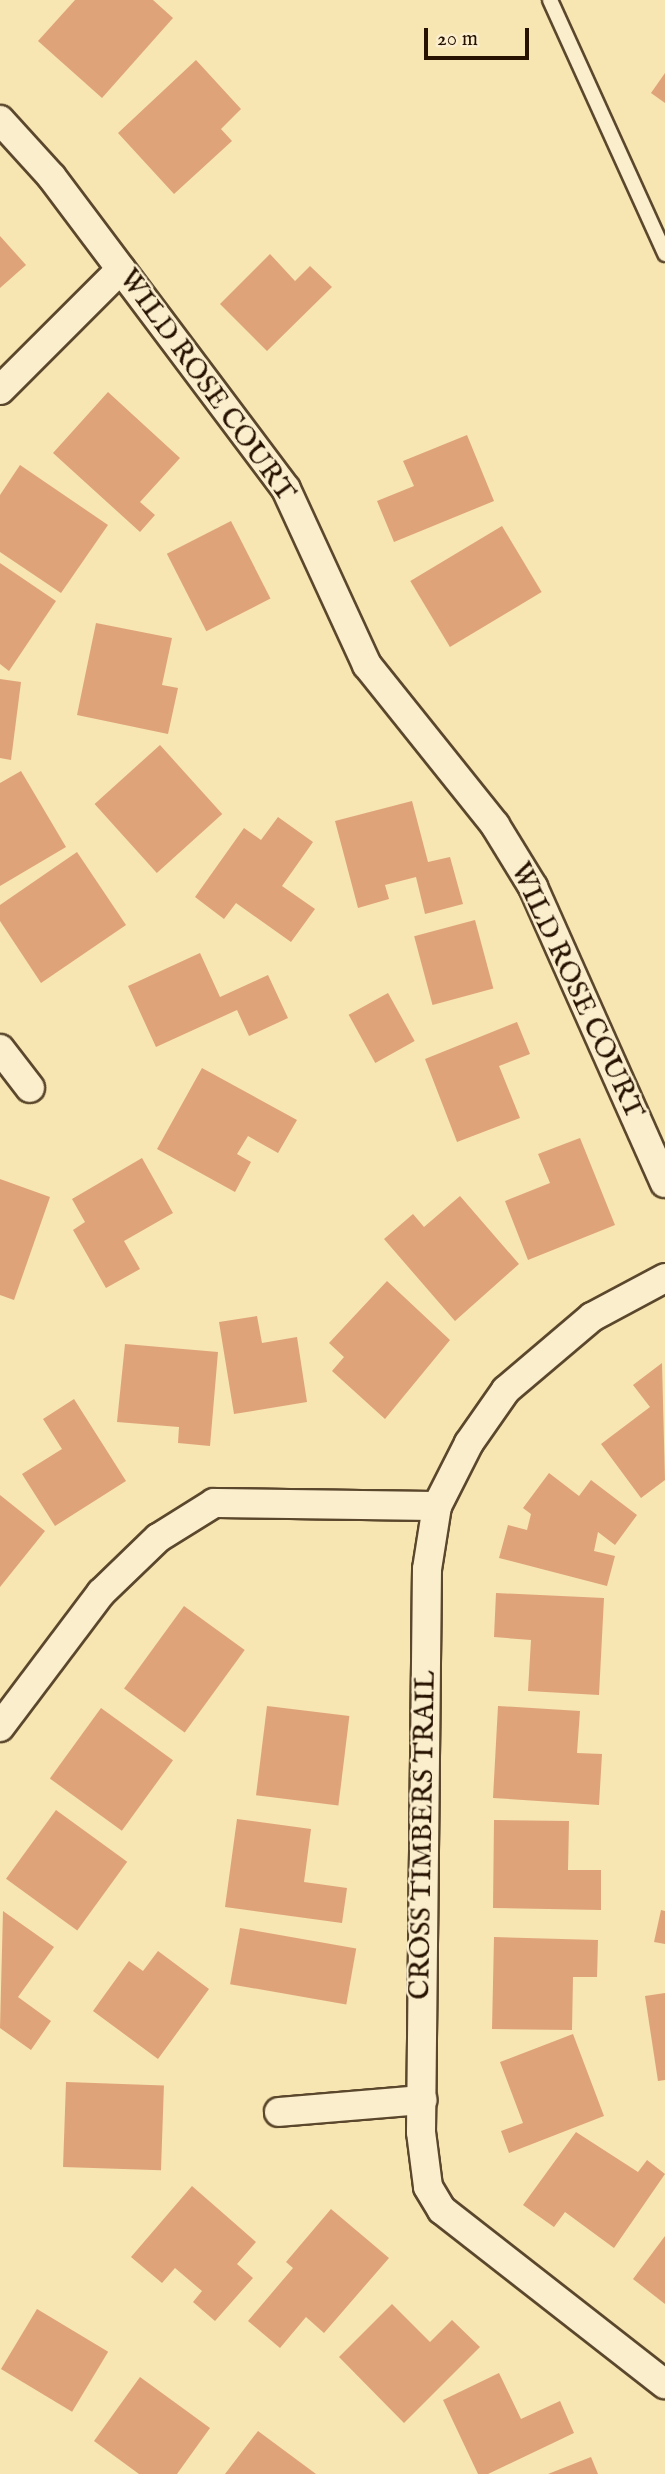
<!DOCTYPE html>
<style>
body{margin:0}
#map{position:relative;width:665px;height:2474px;overflow:hidden;background:#f7e5b2;font-family:"IM FELL English",serif}
div>[style]{position:absolute}
.building>*{inset:0;background:#dfa379;transform-origin:0 0}
.roads{filter:drop-shadow(2px 0 #5b472c) drop-shadow(-2px 0 #5b472c) drop-shadow(0 2px #5b472c) drop-shadow(0 -2px #5b472c)}
.lane>*{height:14px;margin:-7px;padding:0 7px;transform-origin:7px;border-radius:7px;background:#faeecd}
.street>*{height:28px;margin:-14px;padding:0 14px;transform-origin:14px;border-radius:14px;background:#faeecd}
span{translate:-50% -50%;white-space:nowrap;text-align:center;line-height:1.15;-webkit-text-stroke:5px #faeecd;paint-order:stroke}
.street-label{font-size:28px;color:#271200}
.scale{position:absolute;left:424px;top:28px;width:105px;height:32px;box-sizing:border-box;border:4px solid #271200;border-top:0;padding-left:9px;font-size:21px;line-height:24px;white-space:nowrap;color:#271200;-webkit-text-stroke:5px #faeecd;paint-order:stroke}
</style>
<div id="map">
<div class="building">
<i style="clip-path:polygon(75px 0,153px 0,173px 18px,102px 98px,38px 41px)"></i>
<i style="clip-path:polygon(196px 60px,241px 109px,221px 129px,232px 141px,174px 194px,118px 133px)"></i>
<i style="clip-path:polygon(665px 73px,665px 103px,651px 93px)"></i>
<i style="clip-path:polygon(0 236px,26px 265px,0 288px)"></i>
<i style="clip-path:polygon(270px 254px,295px 281px,310px 266px,332px 287px,267px 351px,220px 304px)"></i>
<i style="clip-path:polygon(108px 392px,180px 458px,140px 502px,155px 515px,140px 532px,53px 453px)"></i>
<i style="clip-path:polygon(467px 435px,494px 501px,394px 542px,377px 501px,414px 486px,403px 461px)"></i>
<i style="clip-path:polygon(20px 465px,108px 525px,61px 593px,0 552px,0 495px)"></i>
<i style="left:231px;top:521px;width:87px;height:72px;rotate:63deg"></i>
<i style="left:502px;top:526px;width:77px;height:107px;rotate:59deg"></i>
<i style="clip-path:polygon(0 563px,56px 601px,9px 671px,0 664px)"></i>
<i style="clip-path:polygon(96px 623px,172px 638px,162px 685px,178px 688px,168px 734px,77px 715px)"></i>
<i style="clip-path:polygon(0 679px,21px 682px,11px 760px,0 758px)"></i>
<i style="left:160px;top:745px;width:93px;height:88px;rotate:48deg"></i>
<i style="clip-path:polygon(21px 771px,66px 847px,0 886px,0 783px)"></i>
<i style="clip-path:polygon(412px 801px,428px 862px,450px 857px,463px 904px,425px 914px,416px 877px,385px 885px,389px 899px,358px 908px,335px 821px)"></i>
<i style="clip-path:polygon(278px 817px,313px 842px,282px 886px,315px 909px,291px 942px,236px 903px,224px 919px,195px 897px,244px 828px,261px 840px)"></i>
<i style="clip-path:polygon(77px 852px,126px 925px,41px 983px,0 921px,0 905px)"></i>
<i style="left:475px;top:920px;width:71px;height:63px;rotate:75deg"></i>
<i style="clip-path:polygon(200px 953px,220px 997px,268px 975px,288px 1018px,249px 1036px,237px 1010px,156px 1047px,128px 986px)"></i>
<i style="left:388px;top:993px;width:55px;height:45px;rotate:61deg"></i>
<i style="clip-path:polygon(517px 1022px,530px 1054px,499px 1066px,520px 1118px,457px 1142px,425px 1059px)"></i>
<i style="clip-path:polygon(202px 1068px,297px 1120px,278px 1153px,248px 1136px,237px 1154px,251px 1162px,235px 1192px,157px 1149px)"></i>
<i style="clip-path:polygon(580px 1138px,615px 1225px,528px 1260px,505px 1201px,550px 1183px,538px 1154px)"></i>
<i style="clip-path:polygon(142px 1158px,173px 1213px,124px 1241px,140px 1269px,106px 1288px,73px 1230px,85px 1222px,72px 1199px)"></i>
<i style="clip-path:polygon(0 1179px,50px 1197px,14px 1300px,0 1295px)"></i>
<i style="clip-path:polygon(460px 1196px,519px 1264px,455px 1321px,384px 1239px,413px 1214px,424px 1227px)"></i>
<i style="clip-path:polygon(387px 1281px,450px 1340px,385px 1419px,332px 1371px,344px 1357px,329px 1343px)"></i>
<i style="clip-path:polygon(257px 1316px,262px 1343px,297px 1337px,307px 1402px,234px 1414px,219px 1322px)"></i>
<i style="clip-path:polygon(125px 1344px,218px 1352px,210px 1446px,178px 1443px,179px 1427px,117px 1422px)"></i>
<i style="clip-path:polygon(662px 1363px,665px 1480px,641px 1498px,601px 1444px,650px 1407px,633px 1385px)"></i>
<i style="clip-path:polygon(74px 1399px,126px 1481px,55px 1526px,22px 1474px,62px 1449px,43px 1419px)"></i>
<i style="clip-path:polygon(549px 1473px,579px 1496px,591px 1480px,637px 1515px,615px 1545px,598px 1532px,594px 1551px,615px 1556px,607px 1586px,499px 1558px,508px 1525px,527px 1530px,531px 1514px,523px 1508px)"></i>
<i style="clip-path:polygon(0 1495px,45px 1531px,0 1587px)"></i>
<i style="clip-path:polygon(496px 1593px,604px 1598px,599px 1695px,528px 1691px,531px 1640px,494px 1637px)"></i>
<i style="left:184px;top:1606px;width:75px;height:102px;rotate:36deg"></i>
<i style="left:267px;top:1706px;width:83px;height:90px;rotate:7deg"></i>
<i style="clip-path:polygon(498px 1706px,580px 1711px,577px 1753px,602px 1754px,599px 1805px,493px 1798px)"></i>
<i style="left:101px;top:1708px;width:89px;height:87px;rotate:36deg"></i>
<i style="left:56px;top:1810px;width:88px;height:85px;rotate:36deg"></i>
<i style="clip-path:polygon(237px 1819px,311px 1829px,304px 1882px,347px 1888px,342px 1923px,225px 1907px)"></i>
<i style="clip-path:polygon(494px 1820px,569px 1821px,568px 1870px,601px 1870px,601px 1910px,493px 1908px)"></i>
<i style="clip-path:polygon(661px 1910px,665px 1911px,665px 1944px,654px 1942px)"></i>
<i style="clip-path:polygon(3px 1911px,54px 1947px,18px 1997px,51px 2021px,31px 2050px,0 2028px)"></i>
<i style="left:240px;top:1928px;width:118px;height:57px;rotate:10deg"></i>
<i style="clip-path:polygon(494px 1937px,598px 1940px,597px 1977px,573px 1977px,572px 2030px,492px 2029px)"></i>
<i style="clip-path:polygon(158px 1951px,209px 1989px,158px 2059px,93px 2011px,129px 1961px,143px 1971px)"></i>
<i style="clip-path:polygon(665px 1993px,665px 2080px,658px 2081px,645px 1996px)"></i>
<i style="clip-path:polygon(573px 2034px,604px 2116px,509px 2153px,501px 2131px,523px 2123px,500px 2062px)"></i>
<i style="left:66px;top:2082px;width:98px;height:85px;rotate:2deg"></i>
<i style="clip-path:polygon(576px 2132px,638px 2172px,647px 2160px,665px 2174px,614px 2248px,565px 2212px,554px 2227px,523px 2205px)"></i>
<i style="clip-path:polygon(192px 2186px,256px 2242px,237px 2264px,253px 2278px,215px 2321px,193px 2302px,202px 2291px,175px 2268px,162px 2283px,131px 2257px)"></i>
<i style="clip-path:polygon(331px 2209px,389px 2258px,324px 2333px,306px 2317px,280px 2348px,248px 2321px,293px 2268px,286px 2262px)"></i>
<i style="clip-path:polygon(665px 2236px,665px 2304px,633px 2279px)"></i>
<i style="clip-path:polygon(392px 2304px,430px 2342px,452px 2320px,480px 2347px,404px 2423px,339px 2357px)"></i>
<i style="left:37px;top:2309px;width:83px;height:70px;rotate:31deg"></i>
<i style="clip-path:polygon(499px 2373px,521px 2419px,560px 2401px,574px 2433px,488px 2474px,478px 2474px,443px 2400px)"></i>
<i style="clip-path:polygon(140px 2377px,210px 2428px,177px 2474px,139px 2474px,94px 2441px)"></i>
<i style="clip-path:polygon(258px 2431px,316px 2474px,225px 2474px)"></i>
<i style="clip-path:polygon(591px 2457px,598px 2474px,548px 2474px)"></i>
</div>
<div class="roads">
<div class="lane">
<i style="left:550px;top:0;width:279px;rotate:65.6deg"></i>
</div>
<div class="street">
<i style="left:0;top:120px;width:76px;rotate:47.7deg"></i>
<i style="left:51px;top:176px;width:391px;rotate:53.1deg"></i>
<i style="left:286px;top:489px;width:194px;rotate:65.3deg"></i>
<i style="left:367px;top:665px;width:205px;rotate:51.3deg"></i>
<i style="left:495px;top:825px;width:73px;rotate:58.5deg"></i>
<i style="left:533px;top:887px;width:324px;rotate:66deg"></i>
<i style="left:0;top:390px;width:171px;rotate:-45deg"></i>
<i style="left:0;top:1049px;width:49px;rotate:52.4deg"></i>
<i style="left:665px;top:1278px;width:83px;rotate:151.9deg"></i>
<i style="left:592px;top:1317px;width:113px;rotate:139.7deg"></i>
<i style="left:506px;top:1390px;width:65px;rotate:124.9deg"></i>
<i style="left:469px;top:1443px;width:71px;rotate:116.9deg"></i>
<i style="left:437px;top:1506px;width:64px;rotate:99deg"></i>
<i style="left:427px;top:1569px;width:563px;rotate:90.61deg"></i>
<i style="left:421px;top:2132px;width:55px;rotate:82.7deg"></i>
<i style="left:428px;top:2187px;width:27px;rotate:59deg"></i>
<i style="left:442px;top:2210px;width:283px;rotate:38deg"></i>
<i style="left:0;top:1727px;width:168px;rotate:-53deg"></i>
<i style="left:101px;top:1593px;width:79px;rotate:-44deg"></i>
<i style="left:158px;top:1538px;width:66px;rotate:-32deg"></i>
<i style="left:214px;top:1503px;width:223px;rotate:0.8deg"></i>
<i style="left:279px;top:2112px;width:144px;rotate:-4.8deg"></i>
</div>
</div>
<div class="street-label">
<span style="left:206px;top:386px;rotate:54deg">WILD ROSE COURT</span>
<span style="left:576px;top:991px;rotate:65deg">WILD ROSE COURT</span>
<span style="left:424px;top:1835px;rotate:-89deg">CROSS TIMBERS TRAIL</span>
</div>
<div class="scale">20 m</div>
</div>
